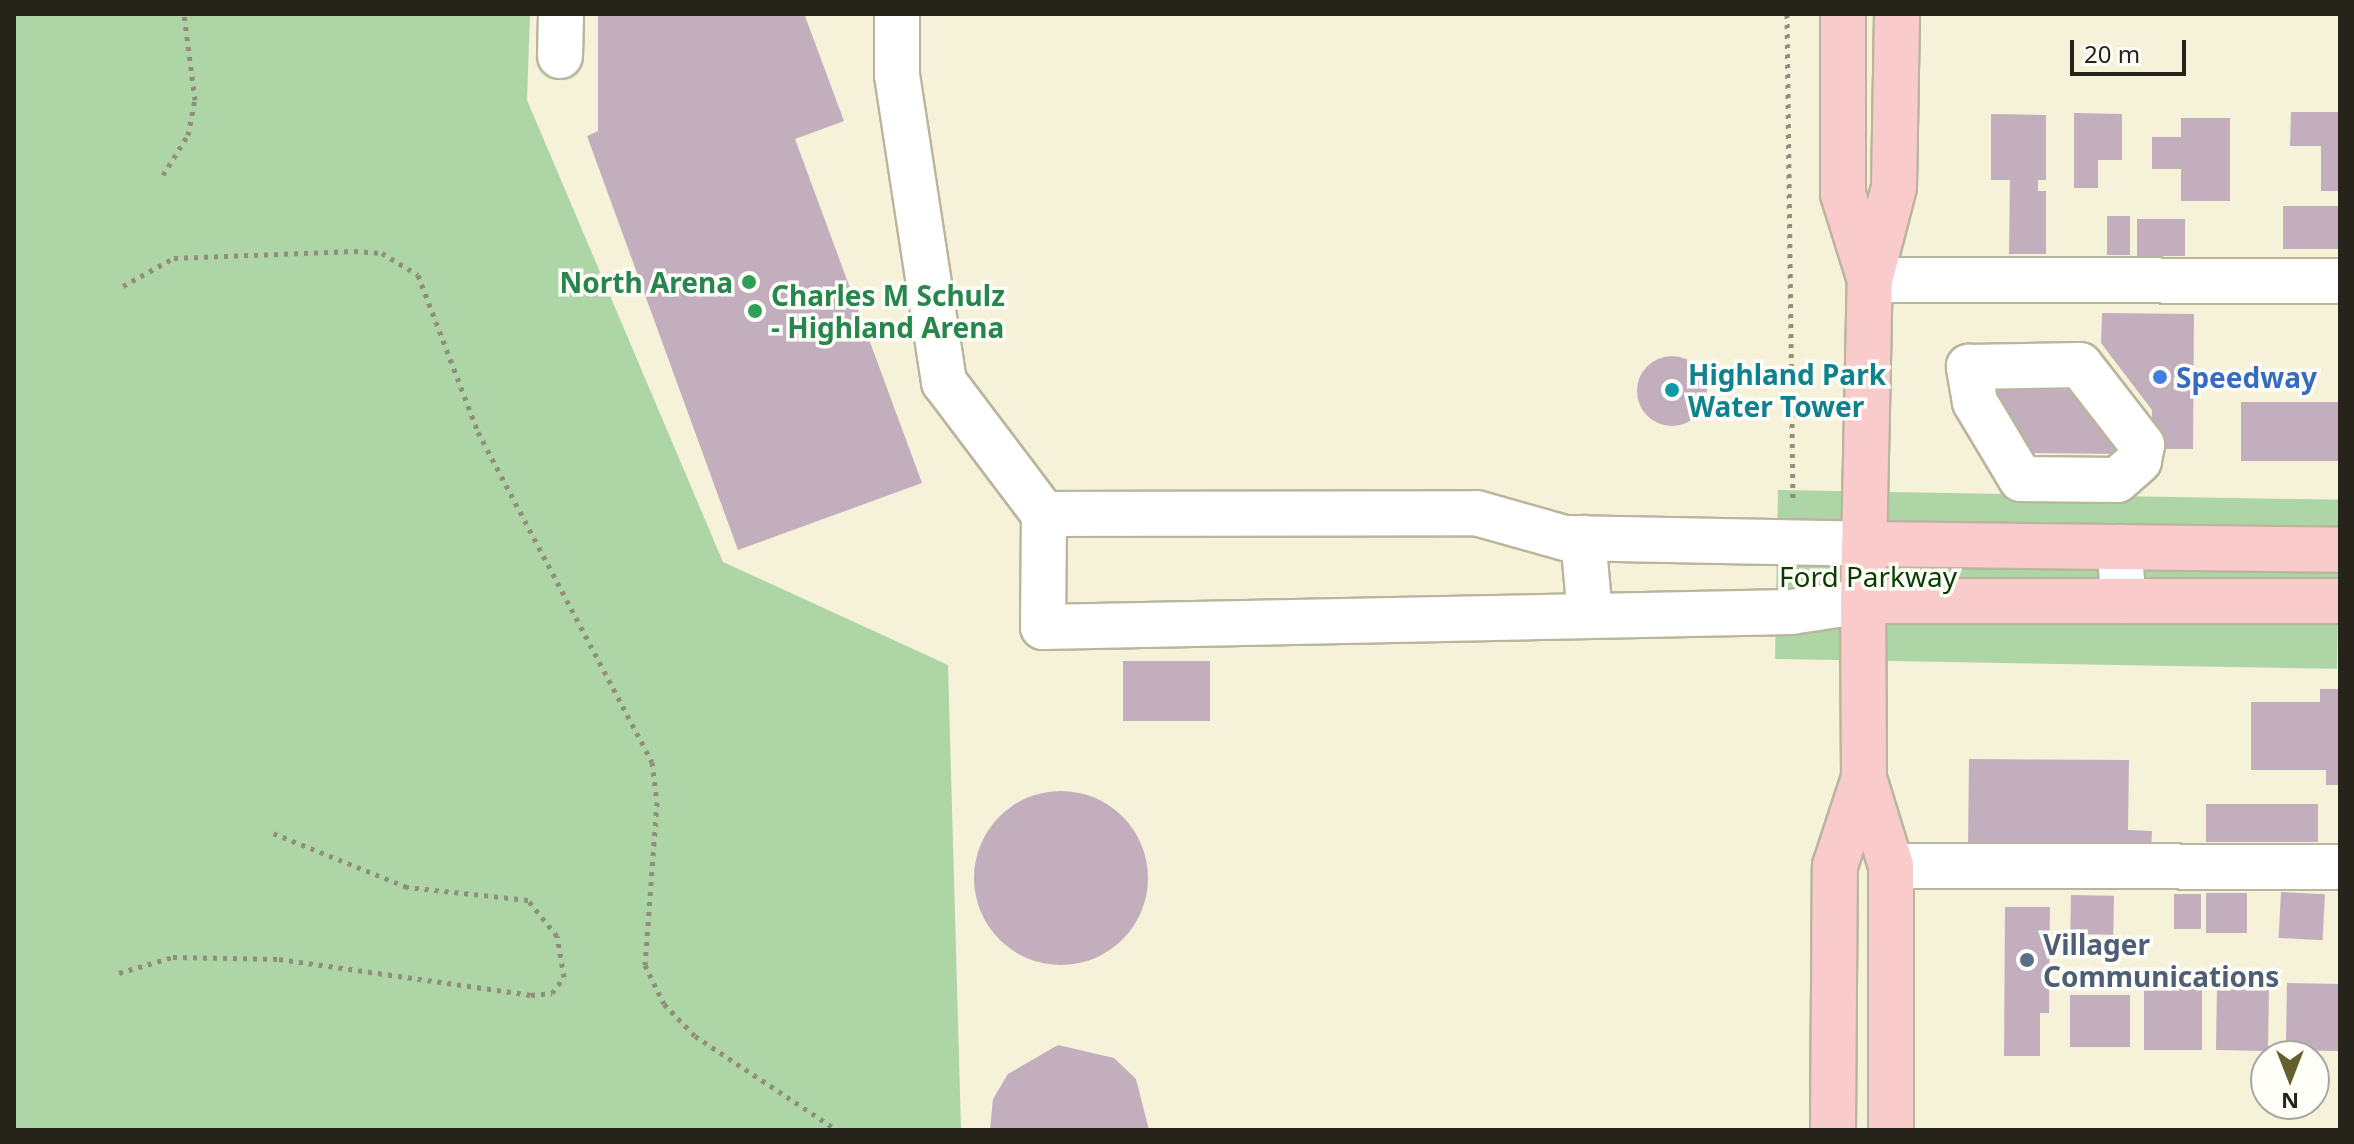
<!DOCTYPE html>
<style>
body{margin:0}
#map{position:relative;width:2354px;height:1144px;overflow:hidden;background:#f6f1d9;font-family:"Noto Sans",sans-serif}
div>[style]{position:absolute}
.green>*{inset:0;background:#add5a5;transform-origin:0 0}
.building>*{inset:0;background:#c3aebe;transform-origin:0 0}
.round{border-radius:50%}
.path>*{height:5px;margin-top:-2.5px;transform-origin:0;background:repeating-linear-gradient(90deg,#928e7e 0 4px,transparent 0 10px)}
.roads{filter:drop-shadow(2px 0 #bab59d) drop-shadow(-2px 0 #bab59d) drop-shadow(0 2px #bab59d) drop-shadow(0 -2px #bab59d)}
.minor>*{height:44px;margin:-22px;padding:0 22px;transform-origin:22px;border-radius:22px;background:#fff}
.major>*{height:44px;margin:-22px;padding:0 22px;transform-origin:22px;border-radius:22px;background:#facbcb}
.dots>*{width:22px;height:22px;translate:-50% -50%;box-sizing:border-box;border:4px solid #fffef9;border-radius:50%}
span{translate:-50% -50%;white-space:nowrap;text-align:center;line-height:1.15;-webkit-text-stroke:7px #fffef9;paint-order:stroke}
.leisure-label{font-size:28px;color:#27864d;font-weight:700}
.right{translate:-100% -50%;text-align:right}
.left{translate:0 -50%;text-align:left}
.culture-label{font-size:28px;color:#0d838f;font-weight:700}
.shop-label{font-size:28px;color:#366cbe;font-weight:700}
.park-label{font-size:28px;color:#093c00}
.service-label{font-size:28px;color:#4e5e75;font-weight:700}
.frame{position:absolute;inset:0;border:16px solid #25231a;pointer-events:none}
.north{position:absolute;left:2250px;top:1040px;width:80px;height:80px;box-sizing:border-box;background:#fffef9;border:2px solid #a8a6a0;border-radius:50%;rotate:180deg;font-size:22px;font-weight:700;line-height:32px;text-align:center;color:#25231a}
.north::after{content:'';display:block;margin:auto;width:28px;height:36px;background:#63602d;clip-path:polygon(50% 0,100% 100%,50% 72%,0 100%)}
.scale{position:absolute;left:2070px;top:40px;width:116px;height:36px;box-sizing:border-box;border:4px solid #25231a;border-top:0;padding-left:10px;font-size:24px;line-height:28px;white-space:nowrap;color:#25231a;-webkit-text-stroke:6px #fffef9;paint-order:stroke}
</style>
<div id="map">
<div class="green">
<i style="clip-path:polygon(14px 14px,530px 14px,527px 100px,723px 562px,948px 665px,961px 1130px,14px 1130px)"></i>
<i style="left:1778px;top:490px;width:562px;height:169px;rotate:1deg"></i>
</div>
<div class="building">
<i style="clip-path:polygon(598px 14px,805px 16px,844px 121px,795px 139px,922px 483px,738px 550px,587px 136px,598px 131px)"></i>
<i style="clip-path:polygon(2291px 112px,2340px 112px,2340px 191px,2321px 191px,2321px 146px,2290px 146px)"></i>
<i style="clip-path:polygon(2074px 113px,2122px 114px,2122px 160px,2098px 160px,2098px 188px,2074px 188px)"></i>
<i style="clip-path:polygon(1991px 114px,2046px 115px,2046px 180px,2038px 180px,2038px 191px,2046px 191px,2046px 254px,2009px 254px,2010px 180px,1991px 180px)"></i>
<i style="clip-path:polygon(2181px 118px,2230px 118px,2230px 201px,2181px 201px,2181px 169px,2152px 169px,2152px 137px,2181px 137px)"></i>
<i style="left:2283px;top:206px;width:57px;height:43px"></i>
<i style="left:2107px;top:216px;width:23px;height:39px"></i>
<i style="left:2137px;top:219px;width:48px;height:37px"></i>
<i style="clip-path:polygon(2102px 313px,2194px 314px,2193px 449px,2152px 449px,2152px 410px,2101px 343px)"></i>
<i class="round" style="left:1637px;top:356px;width:70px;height:70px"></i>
<i style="clip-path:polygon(1976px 388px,2074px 390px,2118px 454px,2020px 453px)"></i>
<i style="left:2241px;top:402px;width:99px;height:59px"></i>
<i style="left:1123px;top:661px;width:87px;height:60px"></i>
<i style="clip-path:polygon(2320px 689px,2340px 689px,2340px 785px,2326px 785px,2326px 770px,2251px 770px,2251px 702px,2320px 702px)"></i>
<i style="clip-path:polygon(1969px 759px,2129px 760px,2128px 830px,2152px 831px,2151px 850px,1968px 849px)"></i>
<i class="round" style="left:974px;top:791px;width:174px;height:174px"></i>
<i style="left:2206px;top:804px;width:112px;height:38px"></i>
<i style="left:2281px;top:892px;width:44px;height:46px;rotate:3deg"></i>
<i style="left:2206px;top:893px;width:41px;height:40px"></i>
<i style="left:2201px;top:894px;width:35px;height:27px;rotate:90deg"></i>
<i style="left:2071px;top:895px;width:43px;height:39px;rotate:1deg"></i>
<i style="clip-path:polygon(2005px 907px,2050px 907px,2049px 1013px,2040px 1013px,2040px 1056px,2004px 1056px)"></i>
<i style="left:2144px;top:980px;width:58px;height:70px"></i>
<i style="left:2287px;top:983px;width:53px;height:67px;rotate:1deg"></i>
<i style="left:2217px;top:989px;width:52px;height:61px;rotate:1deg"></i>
<i style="left:2070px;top:995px;width:60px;height:52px"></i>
<i style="clip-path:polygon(1058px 1045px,1114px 1058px,1136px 1079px,1149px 1130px,990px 1130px,993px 1099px,1008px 1074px)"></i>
</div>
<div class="path">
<i style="left:1787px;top:14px;width:487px;rotate:89.3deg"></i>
<i style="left:163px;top:175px;width:47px;rotate:-58deg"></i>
<i style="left:188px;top:135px;width:36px;rotate:-79deg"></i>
<i style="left:195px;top:100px;width:87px;rotate:-97.3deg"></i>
<i style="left:123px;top:286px;width:58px;rotate:-28.8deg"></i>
<i style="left:174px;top:258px;width:180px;rotate:-2.2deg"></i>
<i style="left:354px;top:251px;width:28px;rotate:4deg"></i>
<i style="left:382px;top:253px;width:42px;rotate:31.4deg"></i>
<i style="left:418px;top:275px;width:168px;rotate:69.1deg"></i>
<i style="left:478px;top:432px;width:373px;rotate:62.2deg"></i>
<i style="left:652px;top:762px;width:40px;rotate:82.9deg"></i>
<i style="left:657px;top:802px;width:163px;rotate:94.2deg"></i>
<i style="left:645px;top:965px;width:43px;rotate:64deg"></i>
<i style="left:664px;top:1004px;width:45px;rotate:45.9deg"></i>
<i style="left:695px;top:1036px;width:170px;rotate:33.5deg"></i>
<i style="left:119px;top:973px;width:56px;rotate:-16.5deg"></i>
<i style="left:173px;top:957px;width:106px;rotate:1.1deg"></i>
<i style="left:279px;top:959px;width:255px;rotate:8.1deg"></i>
<i style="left:531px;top:995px;width:21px;rotate:-5deg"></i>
<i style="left:552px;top:993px;width:20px;rotate:-53deg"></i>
<i style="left:564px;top:977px;width:42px;rotate:-99.7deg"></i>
<i style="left:557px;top:936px;width:46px;rotate:-128.9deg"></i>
<i style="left:528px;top:900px;width:122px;rotate:-173.9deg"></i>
<i style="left:407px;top:887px;width:144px;rotate:-158.1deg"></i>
</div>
<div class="roads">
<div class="minor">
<i style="left:897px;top:14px;width:61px;rotate:90deg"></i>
<i style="left:897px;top:75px;width:311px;rotate:81.3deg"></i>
<i style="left:944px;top:382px;width:166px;rotate:52.9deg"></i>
<i style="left:1044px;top:514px;width:113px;rotate:90.5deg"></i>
<i style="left:1043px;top:627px;width:748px;rotate:-1.15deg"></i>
<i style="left:1791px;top:612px;width:73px;rotate:-8.7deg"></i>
<i style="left:560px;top:56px;width:42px;rotate:-88.6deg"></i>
<i style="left:1870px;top:280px;width:470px;rotate:0.1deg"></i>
<i style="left:2080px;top:365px;width:101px;rotate:52.2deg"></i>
<i style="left:2142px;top:445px;width:16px;rotate:101deg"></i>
<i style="left:2139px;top:461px;width:29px;rotate:139deg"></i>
<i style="left:2117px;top:480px;width:96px;rotate:-179.4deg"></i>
<i style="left:2021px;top:479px;width:90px;rotate:-120.9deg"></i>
<i style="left:1975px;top:402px;width:36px;rotate:-100deg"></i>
<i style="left:1969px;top:367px;width:111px;rotate:-1deg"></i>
<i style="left:1044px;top:514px;width:432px;rotate:-0.1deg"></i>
<i style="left:1476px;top:513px;width:92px;rotate:15.7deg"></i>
<i style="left:1565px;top:538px;width:299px;rotate:1.1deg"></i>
<i style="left:1583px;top:538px;width:77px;rotate:84.8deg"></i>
<i style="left:2119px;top:547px;width:54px;rotate:84.7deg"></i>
<i style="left:1891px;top:866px;width:449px;rotate:0.1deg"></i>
</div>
<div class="major">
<i style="left:1843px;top:14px;width:180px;rotate:90deg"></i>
<i style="left:1843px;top:194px;width:90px;rotate:72.6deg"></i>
<i style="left:1864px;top:544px;width:476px;rotate:0.7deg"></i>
<i style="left:1863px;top:601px;width:477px"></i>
<i style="left:1833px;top:1130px;width:264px;rotate:-89.6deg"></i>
<i style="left:1835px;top:866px;width:93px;rotate:-71.8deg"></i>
<i style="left:1891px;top:1130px;width:264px;rotate:-90deg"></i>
<i style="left:1891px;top:866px;width:92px;rotate:-107.1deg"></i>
<i style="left:1864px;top:778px;width:177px;rotate:-90.3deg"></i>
<i style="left:1863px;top:601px;width:321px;rotate:-88.8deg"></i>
<i style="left:1870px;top:280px;width:96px;rotate:-75.5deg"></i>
<i style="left:1894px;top:187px;width:173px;rotate:-89deg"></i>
</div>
</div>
<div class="dots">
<i style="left:749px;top:282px;background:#2e9e5b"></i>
<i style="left:755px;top:311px;background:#2e9e5b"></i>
<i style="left:2160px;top:377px;background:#3f7fe0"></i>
<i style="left:1672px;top:390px;background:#0f9aa8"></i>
<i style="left:2027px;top:960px;background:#5c6f8a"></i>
</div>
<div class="leisure-label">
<span class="right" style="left:733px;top:282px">North Arena</span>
<span class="left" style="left:771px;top:311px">Charles M Schulz<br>- Highland Arena</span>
</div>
<div class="culture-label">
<span class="left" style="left:1688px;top:390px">Highland Park<br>Water Tower</span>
</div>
<div class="shop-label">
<span class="left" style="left:2176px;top:377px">Speedway</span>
</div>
<div class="park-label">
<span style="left:1868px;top:576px">Ford Parkway</span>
</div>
<div class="service-label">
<span class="left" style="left:2043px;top:960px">Villager<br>Communications</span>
</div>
<div class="frame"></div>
<div class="north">N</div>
<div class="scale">20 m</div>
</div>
